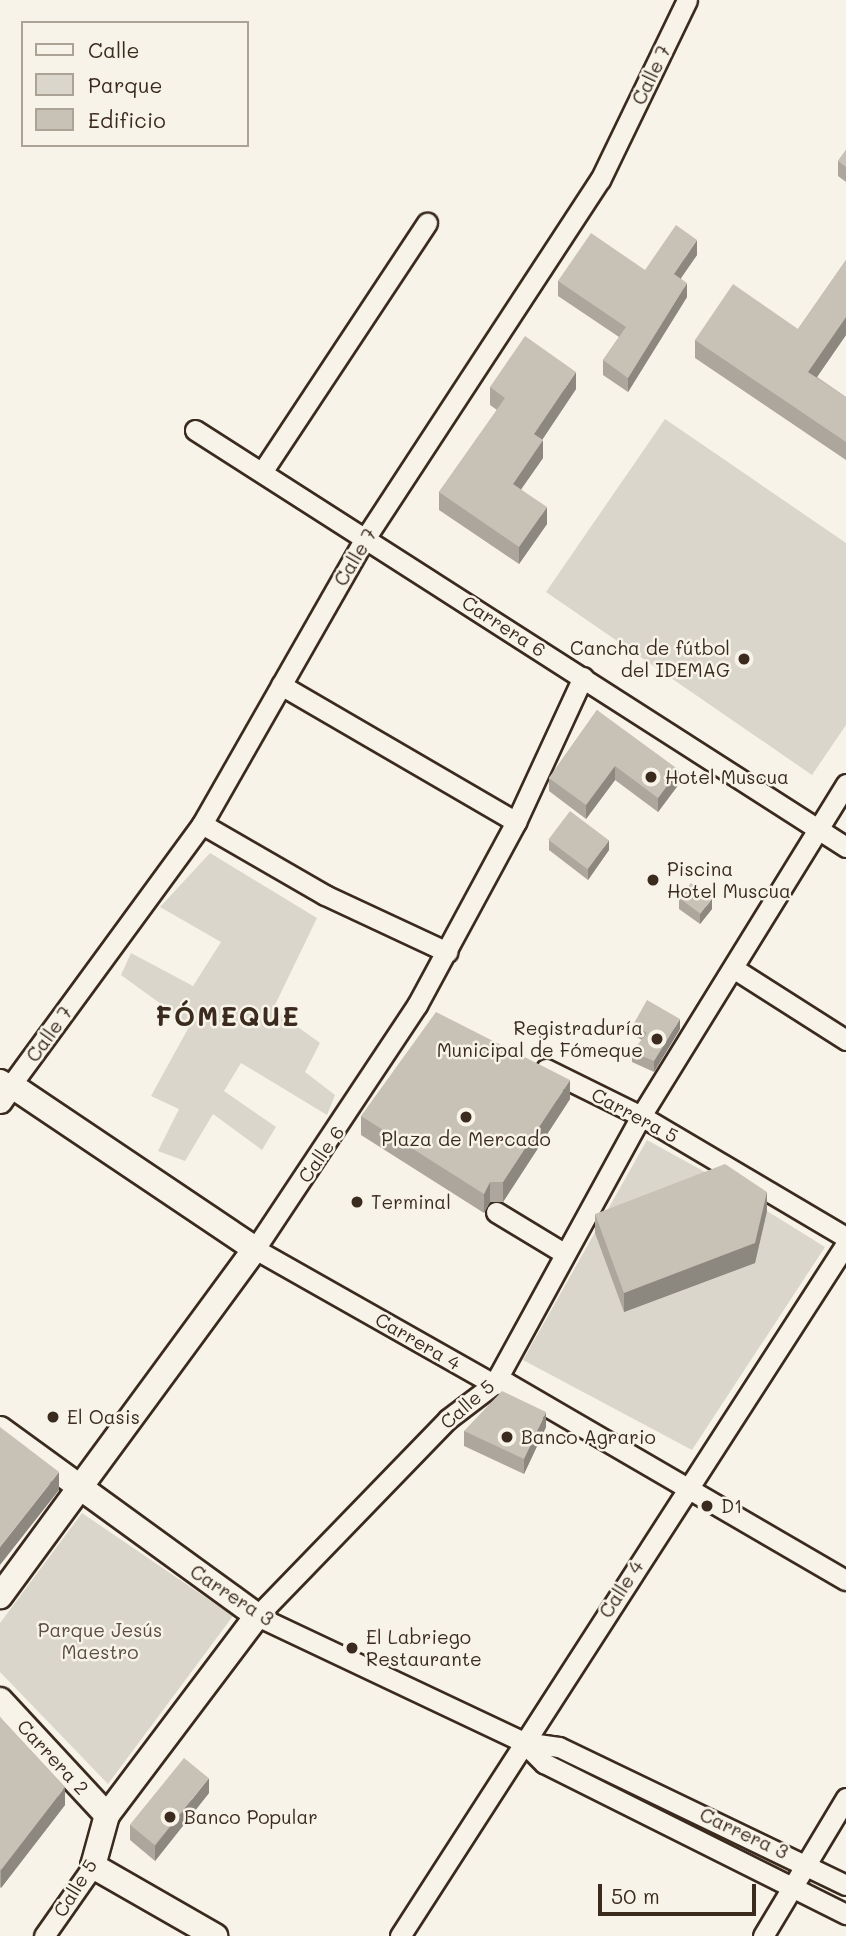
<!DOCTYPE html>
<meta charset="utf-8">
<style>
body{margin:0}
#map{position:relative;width:846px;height:1936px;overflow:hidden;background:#f7f3e8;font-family:Mali,sans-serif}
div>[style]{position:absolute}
.green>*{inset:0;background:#dbd6cb}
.roads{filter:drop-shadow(2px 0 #3b2a1e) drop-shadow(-2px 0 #3b2a1e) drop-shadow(0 2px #3b2a1e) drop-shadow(0 -2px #3b2a1e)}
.minor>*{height:19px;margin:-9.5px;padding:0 9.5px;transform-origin:9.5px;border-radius:9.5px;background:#f7f3e8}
.tertiary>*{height:24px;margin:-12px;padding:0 12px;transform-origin:12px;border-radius:12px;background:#f7f3e8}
.wall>*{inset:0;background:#aca69d}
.shaded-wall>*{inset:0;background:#8c877f}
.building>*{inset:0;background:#c8c1b6;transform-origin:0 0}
.dots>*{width:19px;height:19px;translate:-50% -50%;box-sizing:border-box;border:4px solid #f7f3e8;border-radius:50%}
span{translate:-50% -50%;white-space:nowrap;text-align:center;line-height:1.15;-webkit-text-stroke:5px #f7f3e8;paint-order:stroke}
.street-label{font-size:19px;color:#3b2a1e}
.poi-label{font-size:19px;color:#3b2a1e}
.right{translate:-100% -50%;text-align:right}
.left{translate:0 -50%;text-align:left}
.park-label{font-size:19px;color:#5b4c41}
.district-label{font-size:26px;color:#3b2a1e;font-weight:700;letter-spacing:2px}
.legend{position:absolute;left:21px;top:21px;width:228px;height:126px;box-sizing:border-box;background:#f7f3e8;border:2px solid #aca397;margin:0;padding:9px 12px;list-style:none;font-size:21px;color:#3b2a1e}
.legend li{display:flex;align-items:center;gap:14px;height:35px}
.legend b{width:35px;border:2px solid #aca397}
.scale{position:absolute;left:598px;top:1884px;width:158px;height:32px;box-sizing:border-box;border:4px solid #3b2a1e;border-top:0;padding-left:9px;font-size:21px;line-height:24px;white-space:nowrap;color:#3b2a1e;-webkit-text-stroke:5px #f7f3e8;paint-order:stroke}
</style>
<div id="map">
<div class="green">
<i style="clip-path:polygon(665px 419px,846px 543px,846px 725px,812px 775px,546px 592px)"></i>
<i style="clip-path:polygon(210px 853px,317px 918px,273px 1009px,320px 1043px,305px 1072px,335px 1095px,327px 1115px,241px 1063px,224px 1091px,276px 1127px,262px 1150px,213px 1114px,185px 1161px,158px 1151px,179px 1109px,151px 1096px,190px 1025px,121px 975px,131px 953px,193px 986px,221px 942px,160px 907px)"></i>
<i style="clip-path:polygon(647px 1140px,725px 1183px,755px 1263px,767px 1211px,825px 1247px,692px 1450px,523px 1360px)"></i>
<i style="clip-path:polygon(82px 1513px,233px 1616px,108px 1784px,0 1672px,0 1623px)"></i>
</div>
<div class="roads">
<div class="minor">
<i style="left:195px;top:430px;width:773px;rotate:32.64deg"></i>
<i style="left:262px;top:472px;width:299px;rotate:-56.5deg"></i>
<i style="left:583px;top:677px;width:160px;rotate:114.8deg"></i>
<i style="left:516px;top:822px;width:208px;rotate:118.4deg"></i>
<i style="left:417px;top:1005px;width:293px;rotate:123.6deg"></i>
<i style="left:255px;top:1249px;width:274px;rotate:29.5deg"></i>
<i style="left:494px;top:1384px;width:13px;rotate:-4deg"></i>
<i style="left:507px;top:1383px;width:392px;rotate:30.2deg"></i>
<i style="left:281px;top:685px;width:272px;rotate:30.2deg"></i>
<i style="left:846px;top:784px;width:390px;rotate:121.7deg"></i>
<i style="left:641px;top:1116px;width:306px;rotate:118.7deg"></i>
<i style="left:494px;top:1384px;width:58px;rotate:142.7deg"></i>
<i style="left:448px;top:1419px;width:274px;rotate:134.1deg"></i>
<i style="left:257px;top:1616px;width:294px;rotate:25.3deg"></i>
<i style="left:523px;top:1742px;width:36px;rotate:8deg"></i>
<i style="left:559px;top:1747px;width:318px;rotate:25.7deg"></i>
<i style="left:202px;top:824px;width:142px;rotate:30deg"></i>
<i style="left:325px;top:895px;width:135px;rotate:25deg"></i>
<i style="left:733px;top:968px;width:134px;rotate:32.5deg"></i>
<i style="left:546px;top:1069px;width:106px;rotate:26.3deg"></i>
<i style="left:641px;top:1116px;width:238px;rotate:30.6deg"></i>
<i style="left:0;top:1079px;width:13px;rotate:29deg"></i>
<i style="left:11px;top:1085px;width:323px;rotate:-53.8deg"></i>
<i style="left:202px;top:824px;width:331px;rotate:-60.3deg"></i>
<i style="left:366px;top:537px;width:427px;rotate:-56.8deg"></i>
<i style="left:600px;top:180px;width:200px;rotate:-64.2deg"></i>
<i style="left:496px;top:1212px;width:77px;rotate:31.2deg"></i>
<i style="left:523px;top:1742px;width:30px;rotate:45deg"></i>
<i style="left:544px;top:1763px;width:338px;rotate:26.6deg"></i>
<i style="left:44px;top:1936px;width:85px;rotate:-55deg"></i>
<i style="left:400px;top:1936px;width:823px;rotate:-57.2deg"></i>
<i style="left:763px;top:1936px;width:161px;rotate:-59deg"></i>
</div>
<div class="tertiary">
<i style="left:0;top:1101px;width:19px;rotate:-55deg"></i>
<i style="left:11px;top:1085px;width:294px;rotate:33.9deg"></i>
<i style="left:255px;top:1249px;width:431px;rotate:126.3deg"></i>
<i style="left:0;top:1429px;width:318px;rotate:36deg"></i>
<i style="left:257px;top:1616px;width:249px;rotate:127deg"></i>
<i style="left:107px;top:1815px;width:53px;rotate:105.4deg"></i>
<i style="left:93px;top:1866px;width:141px;rotate:29.8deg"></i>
<i style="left:0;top:1700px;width:157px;rotate:47.1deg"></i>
</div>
</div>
<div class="wall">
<i style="clip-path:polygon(846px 150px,846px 182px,838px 176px,838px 161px)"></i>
<i style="clip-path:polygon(697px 255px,681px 278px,687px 297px,628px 392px,603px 375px,603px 360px,619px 337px,558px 296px,558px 281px,645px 270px)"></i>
<i style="clip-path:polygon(846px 260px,846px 335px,817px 377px,846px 397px,846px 460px,695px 358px,695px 340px,798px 329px)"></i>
<i style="clip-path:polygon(490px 387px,576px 389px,542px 440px,543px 458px,521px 489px,547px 524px,519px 564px,439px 510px,439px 492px,497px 410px,490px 405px)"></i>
<i style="clip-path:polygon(597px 710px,679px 784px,658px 812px,615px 780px,586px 819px,549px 791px,549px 778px)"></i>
<i style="clip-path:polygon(549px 840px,609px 850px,588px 880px,549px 850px)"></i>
<i style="clip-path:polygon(679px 898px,712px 909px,700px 924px,679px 909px)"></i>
<i style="clip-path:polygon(633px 1025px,680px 1029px,654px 1072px,632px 1062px,632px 1052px,642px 1040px,633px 1035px)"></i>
<i style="clip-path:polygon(570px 1099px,503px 1202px,490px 1202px,484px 1213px,361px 1135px,361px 1116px)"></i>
<i style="clip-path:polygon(767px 1211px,755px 1263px,624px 1312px,595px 1233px,595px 1214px)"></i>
<i style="clip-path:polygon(546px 1427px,524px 1474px,464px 1446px,464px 1431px)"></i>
<i style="clip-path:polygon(0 1717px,65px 1805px,1px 1888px,0 1887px)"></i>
<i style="clip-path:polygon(209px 1793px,155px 1861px,130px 1840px,130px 1825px)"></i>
</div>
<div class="shaded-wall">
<i style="clip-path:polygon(697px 240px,697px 255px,674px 288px,674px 274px)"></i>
<i style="clip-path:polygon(687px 283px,687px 297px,628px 392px,628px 378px)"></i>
<i style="clip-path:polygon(846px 317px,846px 335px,808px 390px,808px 372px)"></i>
<i style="clip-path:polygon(576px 372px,576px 389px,534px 452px,534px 434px)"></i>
<i style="clip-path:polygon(543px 440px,543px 458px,513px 501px,513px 484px)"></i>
<i style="clip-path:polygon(547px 507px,547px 524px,519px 564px,519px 547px)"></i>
<i style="clip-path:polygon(615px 766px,615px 780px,586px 819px,586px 805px)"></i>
<i style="clip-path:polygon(679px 770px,679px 784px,658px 812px,658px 798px)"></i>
<i style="clip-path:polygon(609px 840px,609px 850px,588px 880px,588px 869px)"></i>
<i style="clip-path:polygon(712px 899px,712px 909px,700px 924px,700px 914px)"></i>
<i style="clip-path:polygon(680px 1019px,680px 1029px,654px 1072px,654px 1061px)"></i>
<i style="clip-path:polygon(570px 1080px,570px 1099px,503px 1202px,503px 1182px)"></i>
<i style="clip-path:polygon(490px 1182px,490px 1202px,484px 1213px,484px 1194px)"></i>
<i style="clip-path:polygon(767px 1192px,767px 1211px,755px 1263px,624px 1312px,624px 1293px)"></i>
<i style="clip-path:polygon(546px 1412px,546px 1427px,524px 1474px,524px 1459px)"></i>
<i style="clip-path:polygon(59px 1472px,59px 1490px,0 1565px,0 1547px)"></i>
<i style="clip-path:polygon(209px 1778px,209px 1793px,155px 1861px,155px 1846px)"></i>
<i style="clip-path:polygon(65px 1787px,65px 1805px,1px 1888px,1px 1870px)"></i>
</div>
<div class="building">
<i style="clip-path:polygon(846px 150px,846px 167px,838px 161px)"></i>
<i style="clip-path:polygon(676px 225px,697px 240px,674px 274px,687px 283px,628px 378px,603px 360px,626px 327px,558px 281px,591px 233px,645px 270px)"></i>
<i style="clip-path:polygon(846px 260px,846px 317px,808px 372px,846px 397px,846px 442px,695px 340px,733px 284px,798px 329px)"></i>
<i style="clip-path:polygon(525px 336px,576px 372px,534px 434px,543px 440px,513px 484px,547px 507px,519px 547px,439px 492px,505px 398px,490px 387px)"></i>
<i style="clip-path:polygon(597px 710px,679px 770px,658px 798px,615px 766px,586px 805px,549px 778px)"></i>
<i style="left:570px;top:811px;width:49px;height:36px;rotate:37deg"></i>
<i style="left:691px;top:883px;width:26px;height:19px;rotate:37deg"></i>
<i style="clip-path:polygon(647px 1000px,680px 1019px,654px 1061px,632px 1052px,647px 1033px,633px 1025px)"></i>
<i style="clip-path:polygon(436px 1012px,570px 1080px,503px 1182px,490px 1182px,484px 1194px,361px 1116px)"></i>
<i style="clip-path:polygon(725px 1164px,767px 1192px,755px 1243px,624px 1293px,595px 1214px)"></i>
<i style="clip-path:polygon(502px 1391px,546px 1412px,524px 1459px,464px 1431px)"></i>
<i style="clip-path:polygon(0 1427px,59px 1472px,0 1547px)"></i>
<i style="clip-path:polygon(0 1717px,65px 1787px,1px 1870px,0 1869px)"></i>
<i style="left:184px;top:1758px;width:32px;height:86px;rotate:39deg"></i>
</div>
<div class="dots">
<i style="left:744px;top:659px;background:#3b2a1e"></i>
<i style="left:651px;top:777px;background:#3b2a1e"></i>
<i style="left:653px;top:880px;background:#3b2a1e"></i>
<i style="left:657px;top:1039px;background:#3b2a1e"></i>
<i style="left:466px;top:1117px;background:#3b2a1e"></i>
<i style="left:357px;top:1202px;background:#3b2a1e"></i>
<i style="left:53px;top:1417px;background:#3b2a1e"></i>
<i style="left:507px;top:1437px;background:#3b2a1e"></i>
<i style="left:707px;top:1506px;background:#3b2a1e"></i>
<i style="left:352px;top:1648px;background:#3b2a1e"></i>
<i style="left:170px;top:1817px;background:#3b2a1e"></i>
</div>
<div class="street-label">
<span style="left:651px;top:75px;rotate:-64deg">Calle 7</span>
<span style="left:355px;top:557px;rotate:-59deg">Calle 7</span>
<span style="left:504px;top:626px;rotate:33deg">Carrera 6</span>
<span style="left:49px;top:1034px;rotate:-54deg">Calle 7</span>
<span style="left:635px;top:1115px;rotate:28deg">Carrera 5</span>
<span style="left:321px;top:1154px;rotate:-55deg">Calle 6</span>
<span style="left:418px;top:1341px;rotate:30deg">Carrera 4</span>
<span style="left:467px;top:1404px;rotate:-41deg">Calle 5</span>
<span style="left:621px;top:1589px;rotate:-57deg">Calle 4</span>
<span style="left:232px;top:1595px;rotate:33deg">Carrera 3</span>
<span style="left:53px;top:1757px;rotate:47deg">Carrera 2</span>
<span style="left:744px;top:1833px;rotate:25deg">Carrera 3</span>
<span style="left:75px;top:1888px;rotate:-58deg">Calle 5</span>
</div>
<div class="poi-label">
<span class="right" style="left:730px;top:659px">Cancha de fútbol<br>del IDEMAG</span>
<span class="left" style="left:665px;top:777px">Hotel Muscua</span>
<span class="left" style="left:667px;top:880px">Piscina<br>Hotel Muscua</span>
<span class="right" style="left:643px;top:1039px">Registraduría<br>Municipal de Fómeque</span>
<span style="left:466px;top:1139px">Plaza de Mercado</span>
<span class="left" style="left:371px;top:1202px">Terminal</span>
<span class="left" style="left:67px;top:1417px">El Oasis</span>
<span class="left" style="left:521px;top:1437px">Banco Agrario</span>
<span class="left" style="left:721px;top:1506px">D1</span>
<span class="left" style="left:366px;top:1648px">El Labriego<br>Restaurante</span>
<span class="left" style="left:184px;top:1817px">Banco Popular</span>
</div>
<div class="park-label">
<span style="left:100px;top:1641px">Parque Jesús<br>Maestro</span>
</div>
<div class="district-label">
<span style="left:228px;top:1017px">FÓMEQUE</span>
</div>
<ul class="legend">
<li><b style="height:9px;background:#f7f3e8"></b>Calle</li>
<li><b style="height:19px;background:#dbd6cb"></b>Parque</li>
<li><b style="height:19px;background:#c8c1b6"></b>Edificio</li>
</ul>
<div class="scale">50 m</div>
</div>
